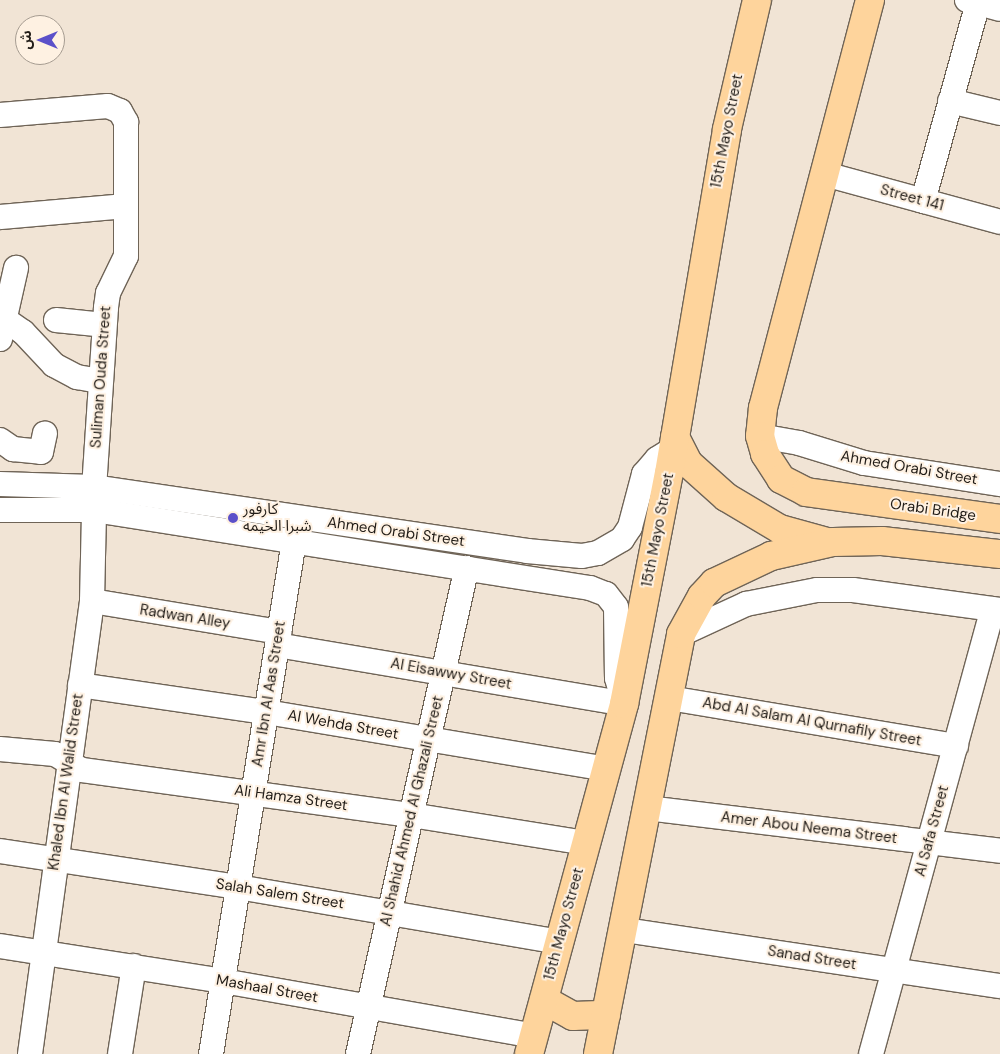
<!DOCTYPE html>
<meta charset="utf-8">
<style>
body{margin:0}
#map{position:relative;width:1000px;height:1054px;overflow:hidden;background:#f1e4d5;font-family:"DM Sans","Noto Sans Arabic",sans-serif}
div>[style]{position:absolute}
.roads{filter:drop-shadow(1px 0 #6f6457) drop-shadow(-1px 0 #6f6457) drop-shadow(0 1px #6f6457) drop-shadow(0 -1px #6f6457)}
.minor>*{height:24px;margin:-12px;padding:0 12px;transform-origin:12px;border-radius:12px;background:#fff}
.major>*{height:28px;margin:-14px;padding:0 14px;transform-origin:14px;border-radius:14px;background:#fed49c}
.dots>*{width:14px;height:14px;translate:-50% -50%;box-sizing:border-box;border:2px solid #fef1e2;border-radius:50%}
span{translate:-50% -50%;white-space:nowrap;text-align:center;line-height:1.15;-webkit-text-stroke:4px #fef1e2;paint-order:stroke}
.street-label{font-size:15px;color:#211c17}
.poi-label{font-size:15px;color:#211c17}
.left{translate:0 -50%;text-align:left}
.north{position:absolute;left:15px;top:15px;width:50px;height:50px;box-sizing:border-box;background:#fef1e2;border:1px solid #a69c91;border-radius:50%;rotate:270deg;font-size:14px;font-weight:700;line-height:20px;text-align:center;color:#211c17}
.north::after{content:'';display:block;margin:auto;width:18px;height:22px;background:#5b50c9;clip-path:polygon(50% 0,100% 100%,50% 72%,0 100%)}
</style>
<div id="map">
<div class="roads">
<div class="minor">
<i style="left:967px;top:0;width:34px;rotate:15deg"></i>
<i style="left:950px;top:101px;width:51px;rotate:13.5deg"></i>
<i style="left:0;top:115px;width:108px;rotate:-4.8deg"></i>
<i style="left:108px;top:106px;width:13px;rotate:23deg"></i>
<i style="left:120px;top:111px;width:13px;rotate:61deg"></i>
<i style="left:126px;top:122px;width:134px;rotate:90deg"></i>
<i style="left:126px;top:256px;width:41px;rotate:115.9deg"></i>
<i style="left:108px;top:293px;width:15px;rotate:98deg"></i>
<i style="left:106px;top:308px;width:179px;rotate:93.8deg"></i>
<i style="left:825px;top:174px;width:181px;rotate:15.3deg"></i>
<i style="left:923px;top:201px;width:205px;rotate:-74.5deg"></i>
<i style="left:0;top:217px;width:126px;rotate:-5deg"></i>
<i style="left:0;top:316px;width:28px;rotate:35deg"></i>
<i style="left:23px;top:332px;width:45px;rotate:46.8deg"></i>
<i style="left:54px;top:365px;width:26px;rotate:28deg"></i>
<i style="left:77px;top:377px;width:22px;rotate:10deg"></i>
<i style="left:56px;top:320px;width:48px;rotate:5.9deg"></i>
<i style="left:0;top:339px;width:73px;rotate:-77.3deg"></i>
<i style="left:760px;top:436px;width:40px;rotate:10deg"></i>
<i style="left:799px;top:443px;width:68px;rotate:17.1deg"></i>
<i style="left:864px;top:463px;width:138px;rotate:8.8deg"></i>
<i style="left:0;top:440px;width:16px;rotate:35deg"></i>
<i style="left:13px;top:449px;width:28px;rotate:6deg"></i>
<i style="left:41px;top:452px;width:19px;rotate:-78deg"></i>
<i style="left:0;top:484px;width:94px;rotate:1.8deg"></i>
<i style="left:94px;top:487px;width:438px;rotate:8.4deg"></i>
<i style="left:527px;top:551px;width:55px;rotate:5.2deg"></i>
<i style="left:582px;top:556px;width:16px;rotate:-11deg"></i>
<i style="left:598px;top:553px;width:28px;rotate:-30deg"></i>
<i style="left:622px;top:539px;width:14px;rotate:-56deg"></i>
<i style="left:630px;top:527px;width:55px;rotate:-75.2deg"></i>
<i style="left:644px;top:474px;width:20px;rotate:-49deg"></i>
<i style="left:657px;top:459px;width:19px;rotate:-32deg"></i>
<i style="left:0;top:510px;width:94px"></i>
<i style="left:94px;top:510px;width:502px;rotate:8.94deg"></i>
<i style="left:590px;top:588px;width:17px;rotate:21deg"></i>
<i style="left:606px;top:594px;width:16px;rotate:52deg"></i>
<i style="left:616px;top:607px;width:71px;rotate:89.2deg"></i>
<i style="left:617px;top:678px;width:23px;rotate:75deg"></i>
<i style="left:92px;top:601px;width:190px;rotate:9.4deg"></i>
<i style="left:681px;top:634px;width:72px;rotate:-24.8deg"></i>
<i style="left:746px;top:604px;width:72px;rotate:-11.2deg"></i>
<i style="left:817px;top:590px;width:36px"></i>
<i style="left:853px;top:590px;width:148px;rotate:7.7deg"></i>
<i style="left:277px;top:645px;width:352px;rotate:9.6deg"></i>
<i style="left:80px;top:685px;width:188px;rotate:8.3deg"></i>
<i style="left:266px;top:712px;width:345px;rotate:9.5deg"></i>
<i style="left:669px;top:698px;width:291px;rotate:9.5deg"></i>
<i style="left:0;top:749px;width:55px;rotate:5.2deg"></i>
<i style="left:55px;top:754px;width:31px;rotate:31deg"></i>
<i style="left:82px;top:770px;width:332px;rotate:7.8deg"></i>
<i style="left:411px;top:815px;width:177px;rotate:9.1deg"></i>
<i style="left:647px;top:808px;width:356px;rotate:6.9deg"></i>
<i style="left:0;top:851px;width:241px;rotate:8.6deg"></i>
<i style="left:238px;top:887px;width:327px;rotate:9.7deg"></i>
<i style="left:624px;top:930px;width:380px;rotate:8.5deg"></i>
<i style="left:0;top:946px;width:226px;rotate:8.9deg"></i>
<i style="left:223px;top:981px;width:316px;rotate:10deg"></i>
<i style="left:30px;top:1054px;width:457px;rotate:-82.2deg"></i>
<i style="left:92px;top:601px;width:91px;rotate:-88.7deg"></i>
<i style="left:120px;top:1054px;width:89px;rotate:-81deg"></i>
<i style="left:211px;top:1054px;width:520px;rotate:-80.81deg"></i>
<i style="left:358px;top:1054px;width:498px;rotate:-77.4deg"></i>
<i style="left:871px;top:1054px;width:461px;rotate:-74.7deg"></i>
</div>
<div class="major">
<i style="left:870px;top:0;width:422px;rotate:104.7deg"></i>
<i style="left:763px;top:408px;width:28px;rotate:96deg"></i>
<i style="left:760px;top:436px;width:19px;rotate:74deg"></i>
<i style="left:765px;top:454px;width:30px;rotate:57deg"></i>
<i style="left:781px;top:479px;width:28px;rotate:27deg"></i>
<i style="left:806px;top:492px;width:196px;rotate:7.9deg"></i>
<i style="left:675px;top:437px;width:29px;rotate:63deg"></i>
<i style="left:688px;top:463px;width:51px;rotate:41.8deg"></i>
<i style="left:726px;top:497px;width:63px;rotate:30.7deg"></i>
<i style="left:780px;top:529px;width:46px;rotate:15.3deg"></i>
<i style="left:544px;top:1000px;width:33px;rotate:29deg"></i>
<i style="left:573px;top:1016px;width:33px;rotate:-2deg"></i>
<i style="left:529px;top:1054px;width:363px;rotate:-74.8deg"></i>
<i style="left:624px;top:704px;width:235px;rotate:-79deg"></i>
<i style="left:669px;top:473px;width:349px;rotate:-80.4deg"></i>
<i style="left:727px;top:129px;width:132px;rotate:-76.9deg"></i>
<i style="left:598px;top:1054px;width:428px;rotate:-78.8deg"></i>
<i style="left:681px;top:634px;width:43px;rotate:-61.1deg"></i>
<i style="left:702px;top:596px;width:18px;rotate:-47deg"></i>
<i style="left:714px;top:583px;width:63px;rotate:-25.3deg"></i>
<i style="left:771px;top:556px;width:64px;rotate:-12.7deg"></i>
<i style="left:833px;top:542px;width:49px;rotate:-1.2deg"></i>
<i style="left:882px;top:541px;width:119px;rotate:6.3deg"></i>
</div>
</div>
<div class="dots">
<i style="left:233px;top:518px;background:#5b50c9"></i>
</div>
<div class="street-label">
<span style="left:727px;top:131px;rotate:-79deg">15th Mayo Street</span>
<span style="left:912px;top:198px;rotate:15deg">Street 141</span>
<span style="left:101px;top:377px;rotate:-86deg">Suliman Ouda Street</span>
<span style="left:909px;top:468px;rotate:10deg">Ahmed Orabi Street</span>
<span style="left:933px;top:510px;rotate:8deg">Orabi Bridge</span>
<span style="left:658px;top:530px;rotate:-79deg">15th Mayo Street</span>
<span style="left:396px;top:532px;rotate:8deg">Ahmed Orabi Street</span>
<span style="left:185px;top:617px;rotate:9deg">Radwan Alley</span>
<span style="left:451px;top:674px;rotate:10deg">Al Eisawwy Street</span>
<span style="left:269px;top:694px;rotate:-81deg">Amr Ibn Al Aas Street</span>
<span style="left:812px;top:722px;rotate:10deg">Abd Al Salam Al Qurnafily Street</span>
<span style="left:343px;top:725px;rotate:10deg">Al Wehda Street</span>
<span style="left:66px;top:782px;rotate:-82deg">Khaled Ibn Al Walid Street</span>
<span style="left:291px;top:798px;rotate:8deg">Ali Hamza Street</span>
<span style="left:412px;top:811px;rotate:-77deg">Al Shahid Ahmed Al Ghazali Street</span>
<span style="left:809px;top:828px;rotate:7deg">Amer Abou Neema Street</span>
<span style="left:932px;top:831px;rotate:-75deg">Al Safa Street</span>
<span style="left:280px;top:894px;rotate:9deg">Salah Salem Street</span>
<span style="left:564px;top:924px;rotate:-75deg">15th Mayo Street</span>
<span style="left:812px;top:958px;rotate:9deg">Sanad Street</span>
<span style="left:267px;top:989px;rotate:10deg">Mashaal Street</span>
</div>
<div class="poi-label">
<span class="left" style="left:243px;top:518px">كارفور<br>شبرا الخيمه</span>
</div>
<div class="north">ش</div>
</div>
